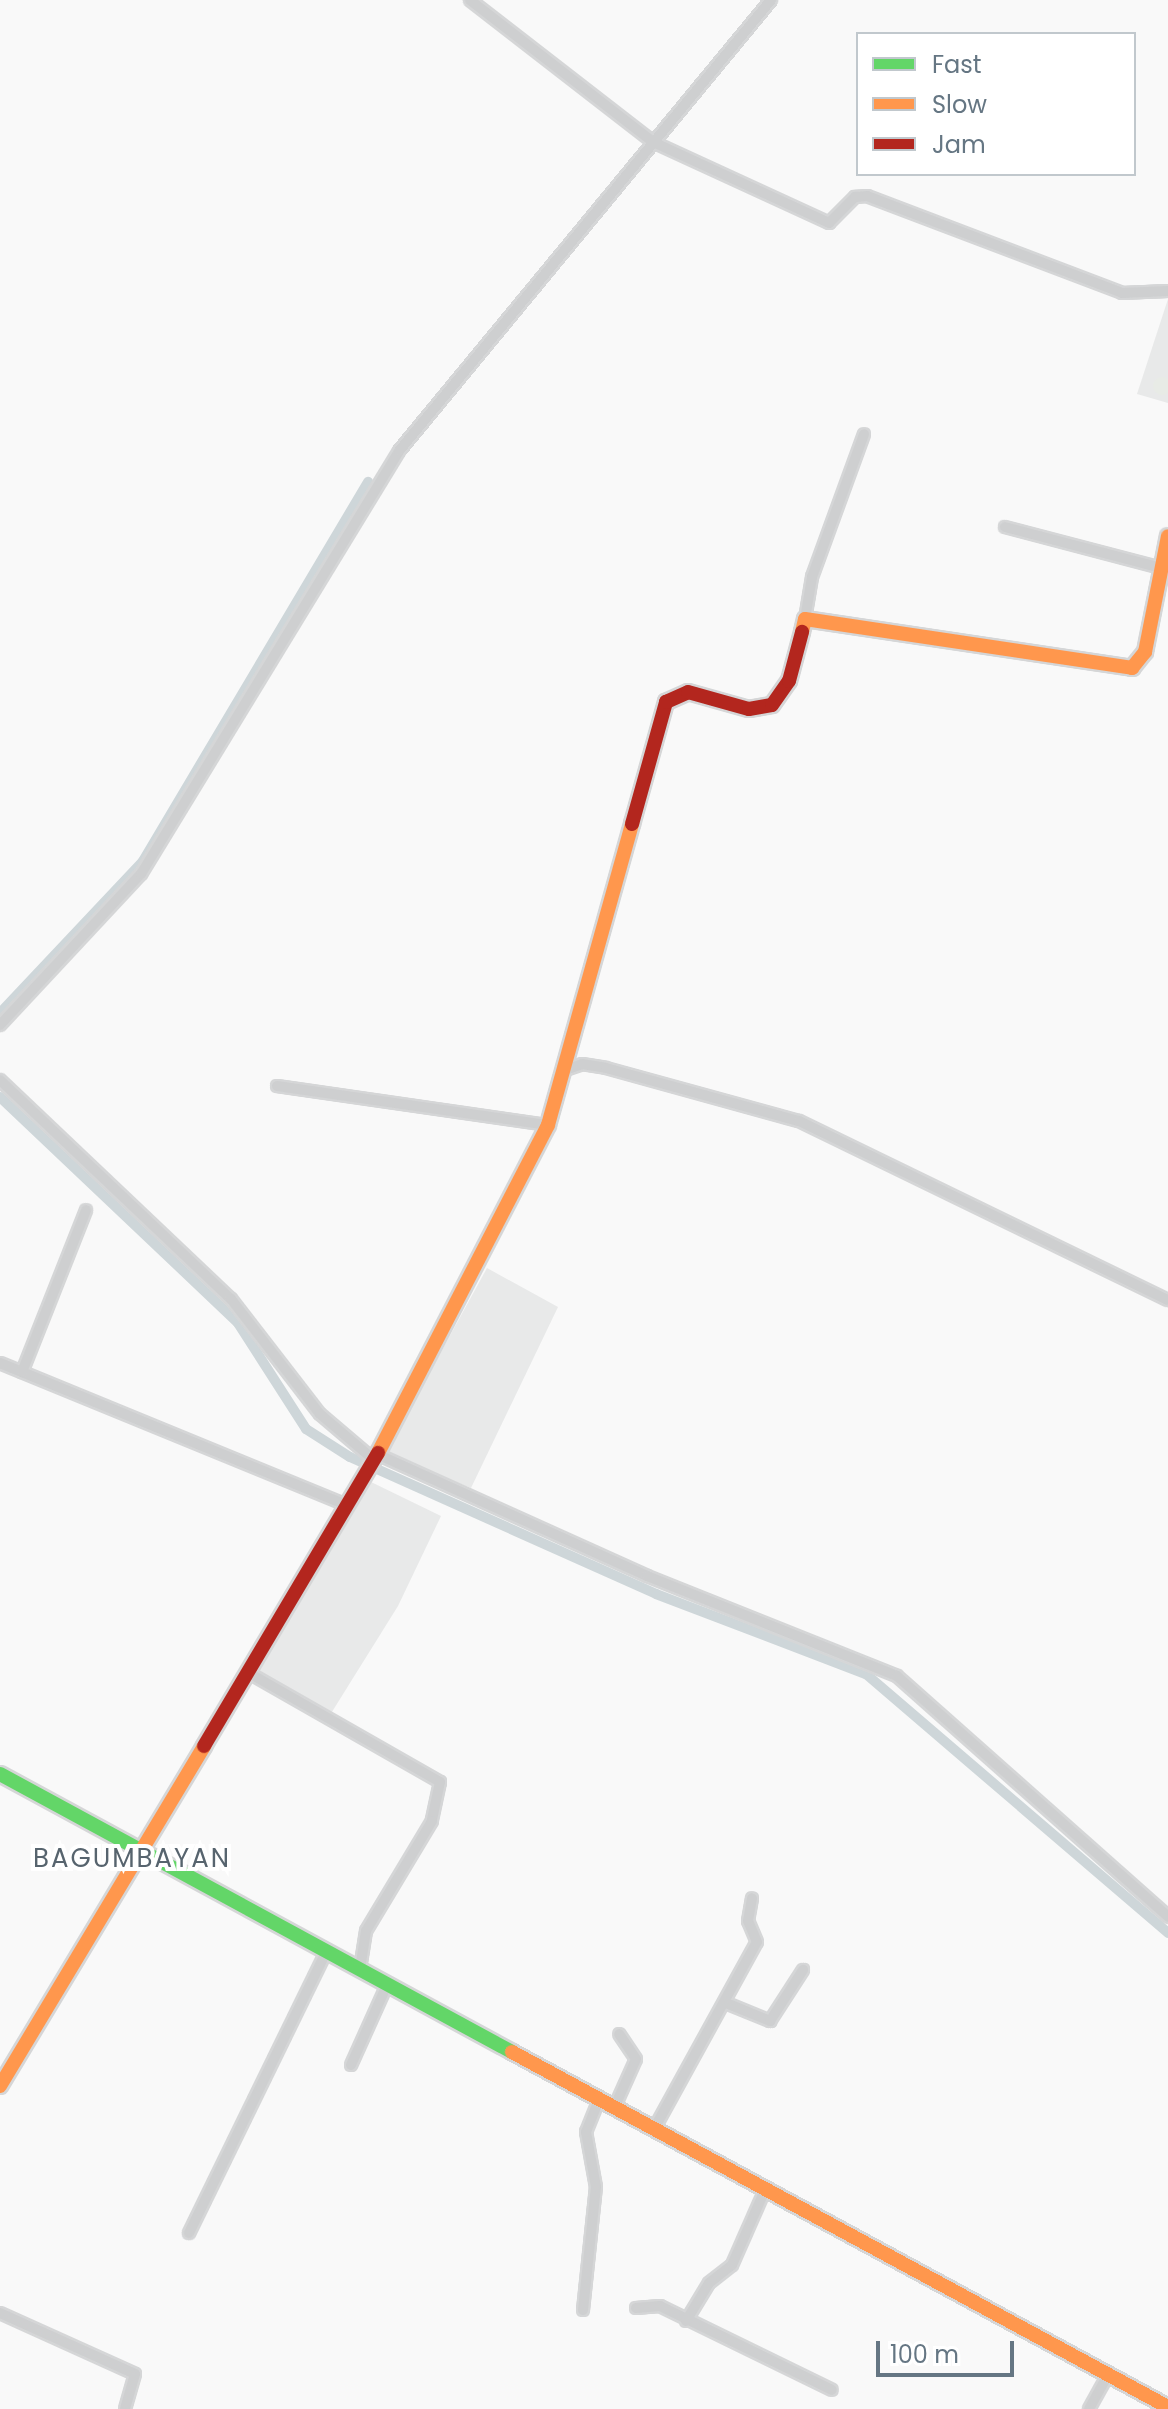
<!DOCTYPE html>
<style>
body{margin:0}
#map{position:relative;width:1168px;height:2409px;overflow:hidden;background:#f9f9f9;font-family:Poppins,sans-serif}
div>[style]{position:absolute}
.built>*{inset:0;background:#e8e9e9}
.green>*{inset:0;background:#e8ebe6}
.round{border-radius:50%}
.canal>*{height:10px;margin:-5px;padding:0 5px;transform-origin:5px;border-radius:5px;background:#ced6d9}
.roads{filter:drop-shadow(2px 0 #d5d6d7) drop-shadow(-2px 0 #d5d6d7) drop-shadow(0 2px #d5d6d7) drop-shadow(0 -2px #d5d6d7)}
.street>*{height:10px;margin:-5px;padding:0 5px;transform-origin:5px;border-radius:5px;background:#cecfd0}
.fast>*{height:14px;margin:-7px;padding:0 7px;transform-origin:7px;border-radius:7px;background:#63d668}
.slow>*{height:14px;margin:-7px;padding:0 7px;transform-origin:7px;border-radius:7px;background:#ff974d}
.jam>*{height:14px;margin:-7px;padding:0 7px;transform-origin:7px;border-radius:7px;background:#b3261e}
span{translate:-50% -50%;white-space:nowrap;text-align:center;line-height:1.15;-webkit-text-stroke:8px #fff;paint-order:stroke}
.quarter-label{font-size:26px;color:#57646e;letter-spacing:2px}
.legend{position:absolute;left:856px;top:32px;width:280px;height:144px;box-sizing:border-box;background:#fff;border:2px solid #c1c8cd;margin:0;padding:10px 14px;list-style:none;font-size:24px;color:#657683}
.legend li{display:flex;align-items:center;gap:16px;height:40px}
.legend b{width:40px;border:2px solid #c1c8cd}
.scale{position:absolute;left:876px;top:2341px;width:138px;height:36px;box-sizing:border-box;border:4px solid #657683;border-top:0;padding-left:10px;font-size:24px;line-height:28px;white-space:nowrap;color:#657683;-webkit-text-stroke:6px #fff;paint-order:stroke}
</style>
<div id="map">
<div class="built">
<i style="clip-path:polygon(1168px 299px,1168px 403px,1137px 394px)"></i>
<i style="clip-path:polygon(487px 1268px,558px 1307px,471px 1488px,385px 1454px)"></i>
<i style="clip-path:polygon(369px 1481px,441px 1516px,398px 1606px,330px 1715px,255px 1675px)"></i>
</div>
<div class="green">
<i class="round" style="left:1153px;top:377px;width:18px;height:18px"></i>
</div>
<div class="canal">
<i style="left:0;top:1013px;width:209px;rotate:-46.7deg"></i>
<i style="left:143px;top:861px;width:441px;rotate:-59.3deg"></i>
<i style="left:0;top:1097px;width:328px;rotate:43.5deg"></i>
<i style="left:238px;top:1323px;width:126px;rotate:57.3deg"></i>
<i style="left:306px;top:1429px;width:52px;rotate:32.5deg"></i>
<i style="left:350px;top:1457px;width:335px;rotate:24.1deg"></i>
<i style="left:656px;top:1594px;width:225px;rotate:20.9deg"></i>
<i style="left:866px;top:1674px;width:398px;rotate:40.6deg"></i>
</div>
<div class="roads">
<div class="street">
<i style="left:470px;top:0;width:232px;rotate:37.8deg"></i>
<i style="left:653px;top:142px;width:194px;rotate:24.7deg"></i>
<i style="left:829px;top:223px;width:37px;rotate:-45deg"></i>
<i style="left:855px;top:197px;width:12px;rotate:-5deg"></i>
<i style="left:867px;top:196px;width:273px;rotate:20.8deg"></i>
<i style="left:1122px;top:293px;width:46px;rotate:-2.5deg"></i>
<i style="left:1005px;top:527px;width:161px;rotate:14.7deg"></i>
<i style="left:805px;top:619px;width:43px;rotate:-80.5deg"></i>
<i style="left:812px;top:577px;width:152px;rotate:-70deg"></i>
<i style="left:0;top:1025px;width:207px;rotate:-47deg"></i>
<i style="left:141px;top:874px;width:495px;rotate:-58.6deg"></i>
<i style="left:399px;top:451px;width:585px;rotate:-50.48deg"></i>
<i style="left:562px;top:1071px;width:21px;rotate:-19deg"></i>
<i style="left:582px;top:1064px;width:24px;rotate:9deg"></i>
<i style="left:606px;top:1068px;width:200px;rotate:15.4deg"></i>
<i style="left:799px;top:1121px;width:410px;rotate:25.9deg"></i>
<i style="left:0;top:1080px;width:318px;rotate:43.5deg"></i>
<i style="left:231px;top:1299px;width:145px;rotate:52.3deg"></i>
<i style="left:320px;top:1414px;width:71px;rotate:40.4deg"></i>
<i style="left:277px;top:1086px;width:274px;rotate:8.2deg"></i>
<i style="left:0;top:1363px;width:376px;rotate:22.3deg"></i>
<i style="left:22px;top:1372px;width:174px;rotate:-68.4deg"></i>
<i style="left:377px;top:1454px;width:296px;rotate:24.3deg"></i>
<i style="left:647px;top:1576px;width:269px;rotate:21.8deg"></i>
<i style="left:897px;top:1676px;width:363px;rotate:41.6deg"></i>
<i style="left:249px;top:1673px;width:220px;rotate:29.7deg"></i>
<i style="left:440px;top:1782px;width:40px;rotate:102deg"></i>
<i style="left:432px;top:1821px;width:128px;rotate:121deg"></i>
<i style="left:366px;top:1931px;width:39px;rotate:99deg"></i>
<i style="left:726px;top:2003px;width:48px;rotate:22.2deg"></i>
<i style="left:770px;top:2021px;width:61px;rotate:-57.1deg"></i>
<i style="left:351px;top:2065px;width:88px;rotate:-65.8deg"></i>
<i style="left:615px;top:2106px;width:51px;rotate:-65.9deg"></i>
<i style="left:636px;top:2059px;width:30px;rotate:-124deg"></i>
<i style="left:654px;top:2129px;width:213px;rotate:-61.2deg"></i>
<i style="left:757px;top:1942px;width:23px;rotate:-113deg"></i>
<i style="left:748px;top:1921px;width:23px;rotate:-80deg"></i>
<i style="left:189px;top:2233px;width:313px;rotate:-64deg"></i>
<i style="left:636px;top:2308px;width:24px;rotate:-5deg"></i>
<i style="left:660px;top:2306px;width:191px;rotate:26deg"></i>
<i style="left:583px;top:2310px;width:124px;rotate:-84deg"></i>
<i style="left:596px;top:2187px;width:56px;rotate:-100.3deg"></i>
<i style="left:586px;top:2132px;width:37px;rotate:-68deg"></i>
<i style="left:0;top:2313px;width:148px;rotate:24.3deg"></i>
<i style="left:135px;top:2374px;width:36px;rotate:106deg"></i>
<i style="left:686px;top:2321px;width:44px;rotate:-58.8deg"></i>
<i style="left:709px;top:2283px;width:29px;rotate:-38deg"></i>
<i style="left:732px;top:2265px;width:80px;rotate:-66.3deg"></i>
<i style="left:1089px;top:2409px;width:39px;rotate:-61deg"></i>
</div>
<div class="fast">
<i style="left:0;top:1774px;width:583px;rotate:28.5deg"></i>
</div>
<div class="slow">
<i style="left:802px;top:632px;width:13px;rotate:-77deg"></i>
<i style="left:805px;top:619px;width:331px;rotate:8.5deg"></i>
<i style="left:1132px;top:668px;width:21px;rotate:-51deg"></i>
<i style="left:1145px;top:652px;width:118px;rotate:-78.8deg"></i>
<i style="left:378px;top:1453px;width:369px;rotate:-62.6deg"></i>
<i style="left:548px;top:1125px;width:313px;rotate:-74.4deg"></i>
<i style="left:512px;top:2052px;width:746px;rotate:28.42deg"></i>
<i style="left:0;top:2086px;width:397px;rotate:-59deg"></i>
</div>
<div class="jam">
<i style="left:632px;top:824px;width:127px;rotate:-74.4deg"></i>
<i style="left:666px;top:702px;width:24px;rotate:-24deg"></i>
<i style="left:688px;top:692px;width:63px;rotate:15.6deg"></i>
<i style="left:749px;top:709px;width:23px;rotate:-10deg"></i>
<i style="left:772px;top:705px;width:29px;rotate:-55deg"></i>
<i style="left:789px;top:681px;width:51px;rotate:-75.1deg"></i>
<i style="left:204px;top:1746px;width:341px;rotate:-59.3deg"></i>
</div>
</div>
<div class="quarter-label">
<span style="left:132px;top:1859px">BAGUMBAYAN</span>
</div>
<ul class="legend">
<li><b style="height:10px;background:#63d668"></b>Fast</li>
<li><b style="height:10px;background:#ff974d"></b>Slow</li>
<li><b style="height:10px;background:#b3261e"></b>Jam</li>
</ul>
<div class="scale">100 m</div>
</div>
